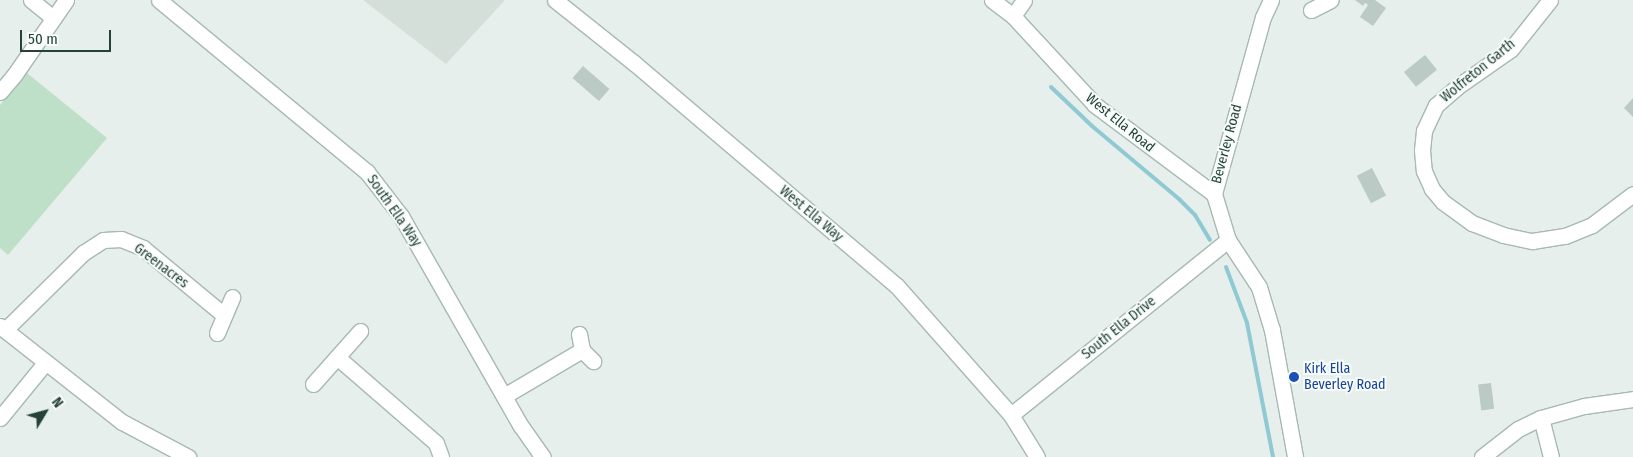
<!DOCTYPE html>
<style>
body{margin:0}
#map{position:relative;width:1633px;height:457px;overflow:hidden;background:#e6efeb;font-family:"Fira Sans Condensed",sans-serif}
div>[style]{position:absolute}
.built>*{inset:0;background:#d4dfda}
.green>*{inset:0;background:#bfe0c8}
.stream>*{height:4px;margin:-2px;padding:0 2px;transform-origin:2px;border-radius:2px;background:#8ec9d4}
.building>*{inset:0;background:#bbcac4;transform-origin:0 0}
.roads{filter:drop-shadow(1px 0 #a8b8b2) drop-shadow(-1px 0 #a8b8b2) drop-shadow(0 1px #a8b8b2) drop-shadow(0 -1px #a8b8b2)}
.minor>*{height:15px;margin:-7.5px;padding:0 7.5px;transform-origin:7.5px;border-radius:7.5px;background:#fff}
.dots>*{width:14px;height:14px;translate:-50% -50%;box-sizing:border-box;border:2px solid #f7fbf9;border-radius:50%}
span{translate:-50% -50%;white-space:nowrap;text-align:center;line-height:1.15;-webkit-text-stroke:4px #f7fbf9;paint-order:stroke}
.street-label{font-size:14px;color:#24423a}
.transit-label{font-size:14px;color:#164399}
.left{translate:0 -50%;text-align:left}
.north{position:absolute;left:20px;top:387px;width:50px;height:50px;-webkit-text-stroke:4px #f7fbf9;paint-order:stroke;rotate:53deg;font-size:14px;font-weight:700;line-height:20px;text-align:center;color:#24423a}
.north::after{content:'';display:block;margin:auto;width:18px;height:22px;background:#24423a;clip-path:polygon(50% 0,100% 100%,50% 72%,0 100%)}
.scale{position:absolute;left:20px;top:30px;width:91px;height:22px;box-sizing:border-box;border:2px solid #24423a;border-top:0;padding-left:6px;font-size:15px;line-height:18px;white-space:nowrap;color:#24423a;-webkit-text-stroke:4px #f7fbf9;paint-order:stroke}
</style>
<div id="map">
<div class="built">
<i style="clip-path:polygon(363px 0,505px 0,446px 64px)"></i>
</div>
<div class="green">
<i style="clip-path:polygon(27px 73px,107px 138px,8px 255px,0 248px,0 105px)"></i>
</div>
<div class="stream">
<i style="left:1051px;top:87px;width:57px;rotate:43.6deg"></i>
<i style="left:1092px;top:126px;width:114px;rotate:40deg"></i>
<i style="left:1179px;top:199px;width:23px;rotate:45deg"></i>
<i style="left:1195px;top:215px;width:29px;rotate:59deg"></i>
<i style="left:1226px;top:267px;width:60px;rotate:69.4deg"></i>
<i style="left:1247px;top:323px;width:136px;rotate:79deg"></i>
</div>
<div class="building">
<i style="clip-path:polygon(1355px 0,1375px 0,1386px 8px,1373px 26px,1360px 17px,1368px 5px,1365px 3px,1363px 6px)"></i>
<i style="left:1425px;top:55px;width:19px;height:27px;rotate:51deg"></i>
<i style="left:583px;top:66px;width:35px;height:16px;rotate:41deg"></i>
<i style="clip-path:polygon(1633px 98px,1633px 117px,1624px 108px)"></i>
<i style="left:1372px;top:168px;width:31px;height:17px;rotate:63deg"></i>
<i style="left:1491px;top:383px;width:26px;height:13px;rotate:83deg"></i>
</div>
<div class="roads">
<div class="minor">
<i style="left:31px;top:0;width:27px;rotate:39deg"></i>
<i style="left:159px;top:0;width:270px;rotate:39.6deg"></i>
<i style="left:367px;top:172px;width:56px;rotate:52.3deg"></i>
<i style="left:401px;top:216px;width:242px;rotate:60.3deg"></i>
<i style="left:521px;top:426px;width:38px;rotate:55deg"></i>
<i style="left:555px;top:0;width:101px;rotate:38.6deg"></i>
<i style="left:634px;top:63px;width:343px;rotate:40.3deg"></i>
<i style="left:896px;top:285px;width:174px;rotate:48.5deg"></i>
<i style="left:1011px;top:415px;width:49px;rotate:58.2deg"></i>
<i style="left:992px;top:0;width:26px;rotate:37deg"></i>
<i style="left:1013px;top:16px;width:121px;rotate:47.3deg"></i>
<i style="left:1095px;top:105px;width:149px;rotate:36.8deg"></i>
<i style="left:1271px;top:0;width:19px;rotate:115deg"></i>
<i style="left:1263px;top:17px;width:184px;rotate:105.5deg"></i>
<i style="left:1214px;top:194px;width:48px;rotate:73.1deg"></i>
<i style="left:1228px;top:240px;width:56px;rotate:56.6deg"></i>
<i style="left:1259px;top:287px;width:45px;rotate:73.2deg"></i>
<i style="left:1272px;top:330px;width:129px;rotate:79.7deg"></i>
<i style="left:1550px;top:0;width:63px;rotate:128.5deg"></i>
<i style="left:1511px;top:49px;width:66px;rotate:144.9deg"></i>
<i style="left:1457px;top:87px;width:28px;rotate:139deg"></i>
<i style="left:1436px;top:105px;width:29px;rotate:115deg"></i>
<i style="left:1424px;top:131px;width:19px;rotate:96deg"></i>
<i style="left:1422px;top:150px;width:21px;rotate:85deg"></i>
<i style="left:1424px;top:171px;width:20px;rotate:66deg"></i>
<i style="left:1432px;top:189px;width:17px;rotate:50deg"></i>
<i style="left:1443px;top:202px;width:36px;rotate:36deg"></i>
<i style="left:1472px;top:223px;width:33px;rotate:21deg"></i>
<i style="left:1503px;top:235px;width:30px;rotate:12deg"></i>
<i style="left:1532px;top:241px;width:33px;rotate:-9deg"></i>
<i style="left:1565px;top:236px;width:29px;rotate:-22deg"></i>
<i style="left:1592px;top:225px;width:51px;rotate:-37.1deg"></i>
<i style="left:1311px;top:10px;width:22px;rotate:-27deg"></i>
<i style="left:1013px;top:16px;width:19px;rotate:-55deg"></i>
<i style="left:0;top:92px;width:23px;rotate:-50deg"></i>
<i style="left:15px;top:74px;width:90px;rotate:-55.4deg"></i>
<i style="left:0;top:326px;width:155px;rotate:38.2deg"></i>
<i style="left:122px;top:422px;width:75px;rotate:27.9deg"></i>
<i style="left:5px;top:330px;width:110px;rotate:-44.6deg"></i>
<i style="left:83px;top:253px;width:24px;rotate:-33deg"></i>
<i style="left:103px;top:240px;width:18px;rotate:-3deg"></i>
<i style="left:121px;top:239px;width:24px;rotate:22deg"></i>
<i style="left:143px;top:248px;width:105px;rotate:39.6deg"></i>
<i style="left:217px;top:333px;width:39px;rotate:-67deg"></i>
<i style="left:579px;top:334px;width:16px;rotate:79deg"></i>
<i style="left:582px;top:350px;width:16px;rotate:45deg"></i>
<i style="left:337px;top:357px;width:131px;rotate:41deg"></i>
<i style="left:436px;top:443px;width:15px;rotate:70deg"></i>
<i style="left:313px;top:384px;width:71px;rotate:-48.4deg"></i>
<i style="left:504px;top:396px;width:91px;rotate:-30.5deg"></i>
<i style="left:1011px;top:415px;width:279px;rotate:-38.9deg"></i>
<i style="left:0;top:418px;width:71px;rotate:-50.7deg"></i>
<i style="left:1541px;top:418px;width:40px;rotate:75.6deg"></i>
<i style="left:1482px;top:457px;width:46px;rotate:-37.9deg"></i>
<i style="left:1518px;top:429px;width:25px;rotate:-26deg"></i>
<i style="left:1541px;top:418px;width:45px;rotate:-15.6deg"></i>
<i style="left:1584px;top:406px;width:49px;rotate:-8.1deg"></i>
</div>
</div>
<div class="dots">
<i style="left:1294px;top:377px;background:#1a4fb4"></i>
</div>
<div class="street-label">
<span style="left:1478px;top:71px;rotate:-39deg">Wolfreton Garth</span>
<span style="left:1120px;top:123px;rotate:39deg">West Ella Road</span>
<span style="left:1227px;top:144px;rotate:-75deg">Beverley Road</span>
<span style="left:394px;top:211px;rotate:55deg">South Ella Way</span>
<span style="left:811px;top:214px;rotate:40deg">West Ella Way</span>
<span style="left:161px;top:266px;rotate:37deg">Greenacres</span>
<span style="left:1119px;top:328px;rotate:-39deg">South Ella Drive</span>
</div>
<div class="transit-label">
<span class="left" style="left:1304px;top:377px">Kirk Ella<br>Beverley Road</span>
</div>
<div class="north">N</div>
<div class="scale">50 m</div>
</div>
